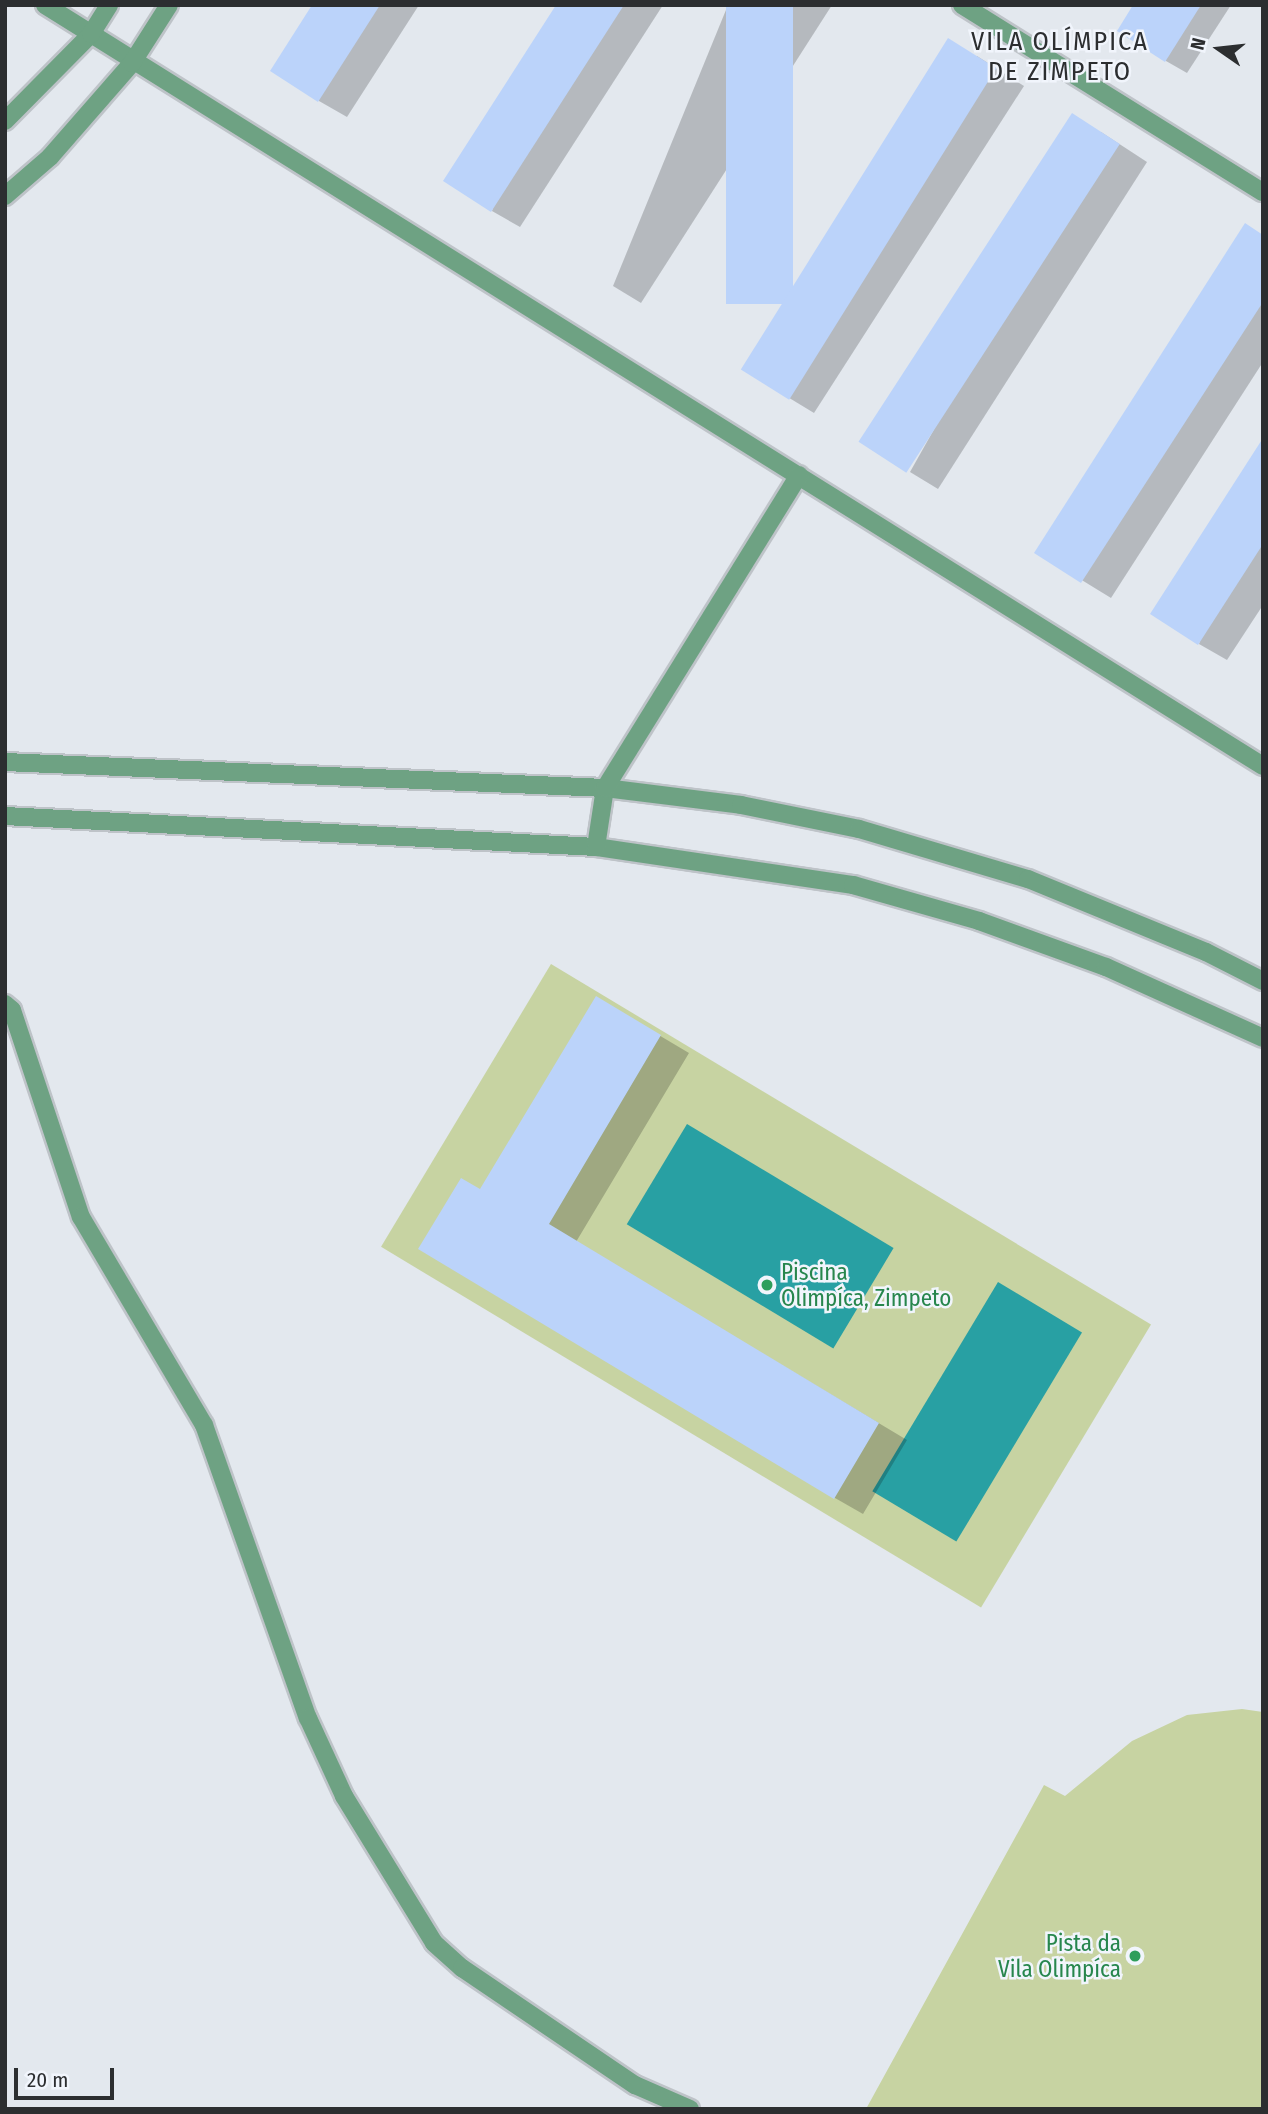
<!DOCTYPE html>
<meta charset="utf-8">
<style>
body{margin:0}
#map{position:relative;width:1268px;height:2114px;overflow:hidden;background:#e3e8ee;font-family:"Fira Sans Condensed",sans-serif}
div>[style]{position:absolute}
.green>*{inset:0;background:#c7d3a2;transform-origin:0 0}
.water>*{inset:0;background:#28a0a3;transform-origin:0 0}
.shadow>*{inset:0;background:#0003}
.building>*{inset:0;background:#bbd3fa;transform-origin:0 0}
.roads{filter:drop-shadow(2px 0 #bec3c8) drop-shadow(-2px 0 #bec3c8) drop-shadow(0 2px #bec3c8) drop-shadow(0 -2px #bec3c8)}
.service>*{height:18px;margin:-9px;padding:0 9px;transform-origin:9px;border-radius:9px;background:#6ea283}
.minor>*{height:18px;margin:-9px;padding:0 9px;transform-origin:9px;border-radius:9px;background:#6ea283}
.dots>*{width:19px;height:19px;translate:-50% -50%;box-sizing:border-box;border:4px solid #f1f5fc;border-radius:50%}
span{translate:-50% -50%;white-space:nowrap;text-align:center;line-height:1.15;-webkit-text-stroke:5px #f1f5fc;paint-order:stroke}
.leisure-label{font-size:23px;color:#27864d}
.left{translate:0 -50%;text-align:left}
.right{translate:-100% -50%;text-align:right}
.quarter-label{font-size:26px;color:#2c2e30;letter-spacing:2px}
.frame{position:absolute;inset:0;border:7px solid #2c2e30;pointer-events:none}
.north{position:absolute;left:1184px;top:14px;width:70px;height:70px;-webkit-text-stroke:5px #f1f5fc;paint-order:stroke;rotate:284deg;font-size:19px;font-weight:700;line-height:28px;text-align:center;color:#2c2e30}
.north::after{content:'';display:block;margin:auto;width:24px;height:32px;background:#2c2e30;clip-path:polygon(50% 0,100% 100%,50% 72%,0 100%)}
.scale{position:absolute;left:14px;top:2068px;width:100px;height:32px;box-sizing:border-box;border:4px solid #2c2e30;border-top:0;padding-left:9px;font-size:21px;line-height:24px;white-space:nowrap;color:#2c2e30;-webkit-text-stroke:5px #f1f5fc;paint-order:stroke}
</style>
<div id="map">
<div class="green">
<i style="left:551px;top:964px;width:700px;height:330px;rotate:31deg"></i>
<i style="clip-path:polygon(1242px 1709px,1263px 1712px,1263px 2109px,866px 2109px,1044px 1785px,1065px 1796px,1132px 1741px,1187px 1715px)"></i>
</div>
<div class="water">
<i style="left:687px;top:1124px;width:241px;height:117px;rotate:31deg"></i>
<i style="left:998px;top:1282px;width:98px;height:244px;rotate:31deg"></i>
</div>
<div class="shadow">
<i style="clip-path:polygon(314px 5px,419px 5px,347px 117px,319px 101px)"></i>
<i style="clip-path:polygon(558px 5px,663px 5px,520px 227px,492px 211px)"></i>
<i style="clip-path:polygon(728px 5px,832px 5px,641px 303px,613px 286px)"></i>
<i style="clip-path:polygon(1135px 5px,1231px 5px,1187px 73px,1166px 61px)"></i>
<i style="clip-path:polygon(977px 56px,1024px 86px,814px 413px,786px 396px)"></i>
<i style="clip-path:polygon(1101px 132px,1147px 162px,938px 489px,910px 472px)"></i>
<i style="clip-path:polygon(1263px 236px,1263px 362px,1111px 598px,1036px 552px)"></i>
<i style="clip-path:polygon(1263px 442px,1263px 605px,1227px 660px,1199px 644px)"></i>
<i style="clip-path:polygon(625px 1015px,689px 1053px,576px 1242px,907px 1440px,863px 1514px,835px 1498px,481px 1191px)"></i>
</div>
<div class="building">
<i style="clip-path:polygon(312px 5px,380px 5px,318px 102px,270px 71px)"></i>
<i style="clip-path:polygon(556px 5px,624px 5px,491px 212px,443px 181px)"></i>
<i style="left:726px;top:5px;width:67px;height:299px"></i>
<i style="clip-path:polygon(1133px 5px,1201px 5px,1165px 62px,1117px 31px)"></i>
<i style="left:948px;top:38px;width:57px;height:391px;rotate:32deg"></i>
<i style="left:1072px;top:113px;width:57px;height:392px;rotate:33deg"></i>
<i style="clip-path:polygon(1245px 223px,1263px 235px,1263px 302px,1081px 583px,1034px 553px)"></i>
<i style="clip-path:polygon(1263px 438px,1263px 544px,1198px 645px,1150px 614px)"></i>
<i style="clip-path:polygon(596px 996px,661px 1035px,549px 1224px,879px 1423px,834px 1499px,418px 1249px,461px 1178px,480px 1189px)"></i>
</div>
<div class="roads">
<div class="service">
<i style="left:5px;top:1004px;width:9px;rotate:41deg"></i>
<i style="left:12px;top:1010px;width:218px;rotate:71.6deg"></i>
<i style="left:81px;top:1217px;width:242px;rotate:59.4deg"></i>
<i style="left:204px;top:1425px;width:311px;rotate:70.5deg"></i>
<i style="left:308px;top:1718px;width:86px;rotate:65.2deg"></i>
<i style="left:344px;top:1796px;width:172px;rotate:58.5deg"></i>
<i style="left:434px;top:1943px;width:38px;rotate:42deg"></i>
<i style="left:462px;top:1968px;width:209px;rotate:34.1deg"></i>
<i style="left:635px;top:2085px;width:60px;rotate:23.6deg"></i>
</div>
<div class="minor">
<i style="left:45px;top:5px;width:1436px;rotate:32deg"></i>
<i style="left:962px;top:5px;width:354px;rotate:31.9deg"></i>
<i style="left:5px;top:121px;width:122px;rotate:-45.3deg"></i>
<i style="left:91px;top:34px;width:34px;rotate:-58deg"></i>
<i style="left:5px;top:196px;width:60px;rotate:-40.9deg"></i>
<i style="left:50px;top:157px;width:125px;rotate:-48.9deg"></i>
<i style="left:132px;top:63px;width:69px;rotate:-57.5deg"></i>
<i style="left:5px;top:762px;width:601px;rotate:2.48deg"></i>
<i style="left:605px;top:788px;width:137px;rotate:7.1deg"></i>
<i style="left:741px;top:805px;width:120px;rotate:11.5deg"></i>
<i style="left:859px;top:829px;width:176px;rotate:16.5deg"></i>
<i style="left:1028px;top:879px;width:192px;rotate:22.3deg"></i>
<i style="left:1206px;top:952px;width:64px;rotate:27deg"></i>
<i style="left:5px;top:816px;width:592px;rotate:3deg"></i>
<i style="left:596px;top:847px;width:260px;rotate:8.4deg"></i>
<i style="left:853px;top:885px;width:131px;rotate:15.9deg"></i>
<i style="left:979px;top:921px;width:135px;rotate:19.9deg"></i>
<i style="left:1106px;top:967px;width:172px;rotate:24.3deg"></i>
<i style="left:596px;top:847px;width:60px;rotate:-81.3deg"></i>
<i style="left:605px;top:788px;width:368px;rotate:-58.2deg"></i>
</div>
</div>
<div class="dots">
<i style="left:767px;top:1285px;background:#2e9e5b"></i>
<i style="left:1135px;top:1956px;background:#2e9e5b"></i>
</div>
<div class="leisure-label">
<span class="left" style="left:781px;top:1285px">Piscina<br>Olimpíca, Zimpeto</span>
<span class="right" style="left:1121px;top:1956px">Pista da<br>Vila Olimpíca</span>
</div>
<div class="quarter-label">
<span style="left:1060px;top:57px">VILA OLÍMPICA<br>DE ZIMPETO</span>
</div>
<div class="frame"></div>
<div class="north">N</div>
<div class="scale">20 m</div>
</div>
